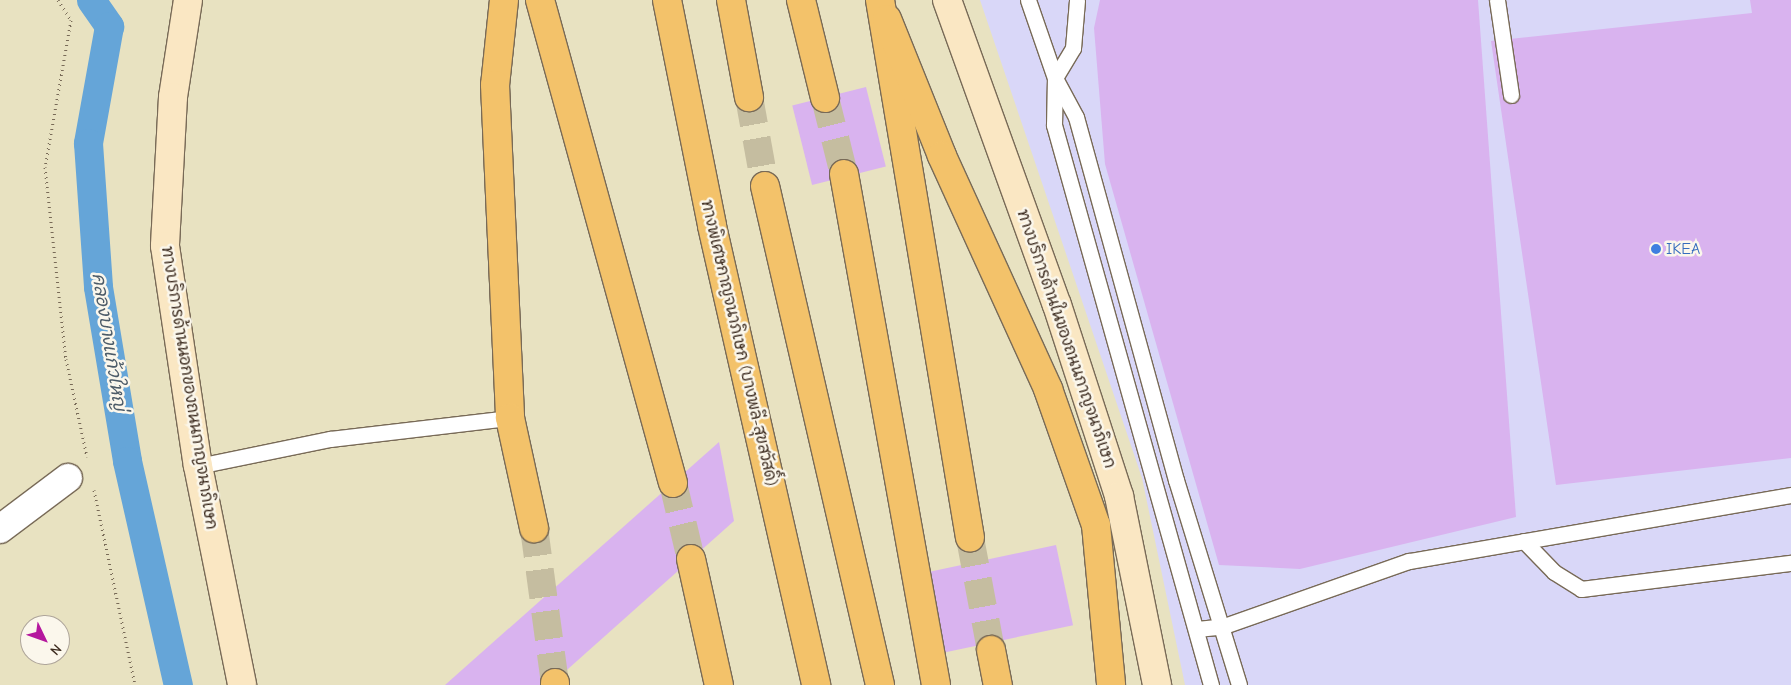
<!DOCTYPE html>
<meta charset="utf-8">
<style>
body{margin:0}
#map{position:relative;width:1791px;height:685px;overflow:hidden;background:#e8e2c1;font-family:"Comic Neue","Playpen Sans Thai",sans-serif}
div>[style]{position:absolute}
.built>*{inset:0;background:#d9d7f8}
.canal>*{height:29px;margin:-14.5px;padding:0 14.5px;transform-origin:14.5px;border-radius:14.5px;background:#65a5d8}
.building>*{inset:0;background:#d9b3ef;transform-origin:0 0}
.highway-tunnel>*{height:28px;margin-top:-14px;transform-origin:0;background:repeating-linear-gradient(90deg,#c5bda0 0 28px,transparent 0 42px)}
.path>*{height:3px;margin-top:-1.5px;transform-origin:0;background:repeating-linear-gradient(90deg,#786a57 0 1px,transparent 0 5px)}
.roads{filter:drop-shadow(1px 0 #786a57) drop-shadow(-1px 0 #786a57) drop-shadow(0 1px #786a57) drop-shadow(0 -1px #786a57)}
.lane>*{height:15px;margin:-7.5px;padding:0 7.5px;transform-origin:7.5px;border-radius:7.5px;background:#fff}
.street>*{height:28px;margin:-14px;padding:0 14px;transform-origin:14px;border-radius:14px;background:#fff}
.secondary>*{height:28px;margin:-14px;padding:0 14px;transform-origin:14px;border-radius:14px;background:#fae7c3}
.highway>*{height:28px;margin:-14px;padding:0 14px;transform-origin:14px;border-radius:14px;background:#f3c26a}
.dots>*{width:14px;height:14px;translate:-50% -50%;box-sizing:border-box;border:2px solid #fbf7ec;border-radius:50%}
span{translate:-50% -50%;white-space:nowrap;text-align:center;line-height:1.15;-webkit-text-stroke:5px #fbf7ec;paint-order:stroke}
.shop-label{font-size:16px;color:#366cbe}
.left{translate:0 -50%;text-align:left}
.street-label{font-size:16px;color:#3b2a1e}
.water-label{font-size:18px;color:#4c5b68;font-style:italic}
.north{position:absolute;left:20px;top:615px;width:50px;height:50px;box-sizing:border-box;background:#fbf7ec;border:1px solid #aea59a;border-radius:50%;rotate:132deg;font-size:14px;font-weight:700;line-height:20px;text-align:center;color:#3b2a1e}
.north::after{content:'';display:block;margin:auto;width:18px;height:22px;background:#b5179e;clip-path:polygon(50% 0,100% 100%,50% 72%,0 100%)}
</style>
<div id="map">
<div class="built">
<i style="clip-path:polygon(980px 0,1791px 0,1791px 685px,1185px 685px,1142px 478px)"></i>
</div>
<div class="canal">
<i style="left:91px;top:0;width:32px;rotate:55deg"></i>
<i style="left:109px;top:26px;width:119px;rotate:100.2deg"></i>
<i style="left:88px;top:143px;width:144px;rotate:86deg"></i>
<i style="left:98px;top:287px;width:176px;rotate:80.5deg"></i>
<i style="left:127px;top:461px;width:230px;rotate:77.2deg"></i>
</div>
<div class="building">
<i style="clip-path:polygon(1100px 0,1478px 0,1516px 517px,1300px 569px,1219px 565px,1105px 164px,1094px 28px)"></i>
<i style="clip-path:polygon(1750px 0,1791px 0,1791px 458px,1556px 485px,1491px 41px,1752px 13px)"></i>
<i style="left:866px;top:87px;width:82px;height:76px;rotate:76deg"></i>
<i style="clip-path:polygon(719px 442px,734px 521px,550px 685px,445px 685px)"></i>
<i style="left:1056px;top:545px;width:82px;height:134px;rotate:78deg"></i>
</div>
<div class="highway-tunnel">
<i style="left:749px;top:97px;width:90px;rotate:79.8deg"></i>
<i style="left:825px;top:98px;width:78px;rotate:76deg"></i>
<i style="left:673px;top:483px;width:78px;rotate:76.7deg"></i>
<i style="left:534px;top:528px;width:156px;rotate:82.3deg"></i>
<i style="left:970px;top:538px;width:114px;rotate:79.4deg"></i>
</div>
<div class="path">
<i style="left:58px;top:0;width:24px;rotate:57deg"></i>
<i style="left:71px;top:20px;width:149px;rotate:100deg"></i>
<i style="left:45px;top:167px;width:193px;rotate:83.8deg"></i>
<i style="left:66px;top:359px;width:100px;rotate:77.9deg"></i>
<i style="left:94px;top:490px;width:199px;rotate:78.1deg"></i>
</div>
<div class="roads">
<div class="lane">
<i style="left:1028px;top:0;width:83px;rotate:70.9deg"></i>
<i style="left:1497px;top:0;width:96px;rotate:81.6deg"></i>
<i style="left:1055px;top:78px;width:35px;rotate:-59deg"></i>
<i style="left:1073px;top:48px;width:48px;rotate:-85.2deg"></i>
<i style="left:198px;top:466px;width:135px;rotate:-11.6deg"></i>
<i style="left:330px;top:439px;width:181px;rotate:-6.7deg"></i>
<i style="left:1524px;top:541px;width:43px;rotate:45.9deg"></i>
<i style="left:1554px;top:572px;width:32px;rotate:32deg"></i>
<i style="left:1581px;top:589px;width:212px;rotate:-7.1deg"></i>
<i style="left:1197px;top:629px;width:27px;rotate:-6deg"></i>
<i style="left:1224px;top:626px;width:196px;rotate:-19.4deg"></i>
<i style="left:1409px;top:561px;width:388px;rotate:-9.8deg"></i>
<i style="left:1211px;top:685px;width:582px;rotate:-105.66deg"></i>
<i style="left:1054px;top:125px;width:47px;rotate:-88.8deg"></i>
<i style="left:1055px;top:78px;width:44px;rotate:61.7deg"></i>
<i style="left:1076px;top:117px;width:377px;rotate:74.6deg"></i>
<i style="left:1176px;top:480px;width:214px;rotate:72.9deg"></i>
</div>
<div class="street">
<i style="left:0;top:529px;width:85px;rotate:-36.9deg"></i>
</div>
<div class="secondary">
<i style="left:188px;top:0;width:98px;rotate:98.8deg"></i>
<i style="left:173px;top:97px;width:149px;rotate:93.1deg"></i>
<i style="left:165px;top:246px;width:222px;rotate:81.5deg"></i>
<i style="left:198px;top:466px;width:223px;rotate:78.6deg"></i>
<i style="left:947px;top:0;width:324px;rotate:70.2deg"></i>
<i style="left:1057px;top:305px;width:201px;rotate:72deg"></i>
<i style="left:1119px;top:496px;width:193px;rotate:78.6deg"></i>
</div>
<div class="highway">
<i style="left:504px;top:0;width:85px;rotate:96deg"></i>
<i style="left:495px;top:85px;width:333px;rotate:87.4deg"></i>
<i style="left:510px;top:418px;width:113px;rotate:77.7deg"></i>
<i style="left:540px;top:0;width:501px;rotate:74.6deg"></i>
<i style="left:667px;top:0;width:230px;rotate:78.7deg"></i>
<i style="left:712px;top:226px;width:471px;rotate:77.2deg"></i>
<i style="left:731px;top:0;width:99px;rotate:79.5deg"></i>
<i style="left:801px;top:0;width:101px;rotate:76.2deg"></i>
<i style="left:880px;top:0;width:545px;rotate:80.5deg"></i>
<i style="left:887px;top:19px;width:148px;rotate:68.1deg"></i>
<i style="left:942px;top:156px;width:256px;rotate:65.5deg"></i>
<i style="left:1048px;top:389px;width:144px;rotate:70.6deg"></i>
<i style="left:1096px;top:525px;width:161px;rotate:84.6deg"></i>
<i style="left:844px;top:174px;width:519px;rotate:79.79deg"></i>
<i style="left:765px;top:186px;width:512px;rotate:77.02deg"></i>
<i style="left:691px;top:559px;width:129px;rotate:77.5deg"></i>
<i style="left:991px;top:650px;width:36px;rotate:79deg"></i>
<i style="left:555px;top:683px;width:2px;rotate:90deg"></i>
</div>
</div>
<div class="dots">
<i style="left:1656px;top:249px;background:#3f7fe0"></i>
</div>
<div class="shop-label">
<span class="left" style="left:1666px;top:249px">IKEA</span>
</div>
<div class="street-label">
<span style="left:1066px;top:339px;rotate:71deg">ทางบริการด้านในของถนนกาญจนาภิเษก</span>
<span style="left:739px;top:343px;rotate:77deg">ทางพิเศษกาญจนาภิเษก (บางพลี-สุขสวัสดิ์)</span>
<span style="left:189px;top:388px;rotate:81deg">ทางบริการด้านนอกของถนนกาญจนาภิเษก</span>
</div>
<div class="water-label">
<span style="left:108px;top:342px;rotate:81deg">คลองบางแก้วใหญ่</span>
</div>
<div class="north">N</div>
</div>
